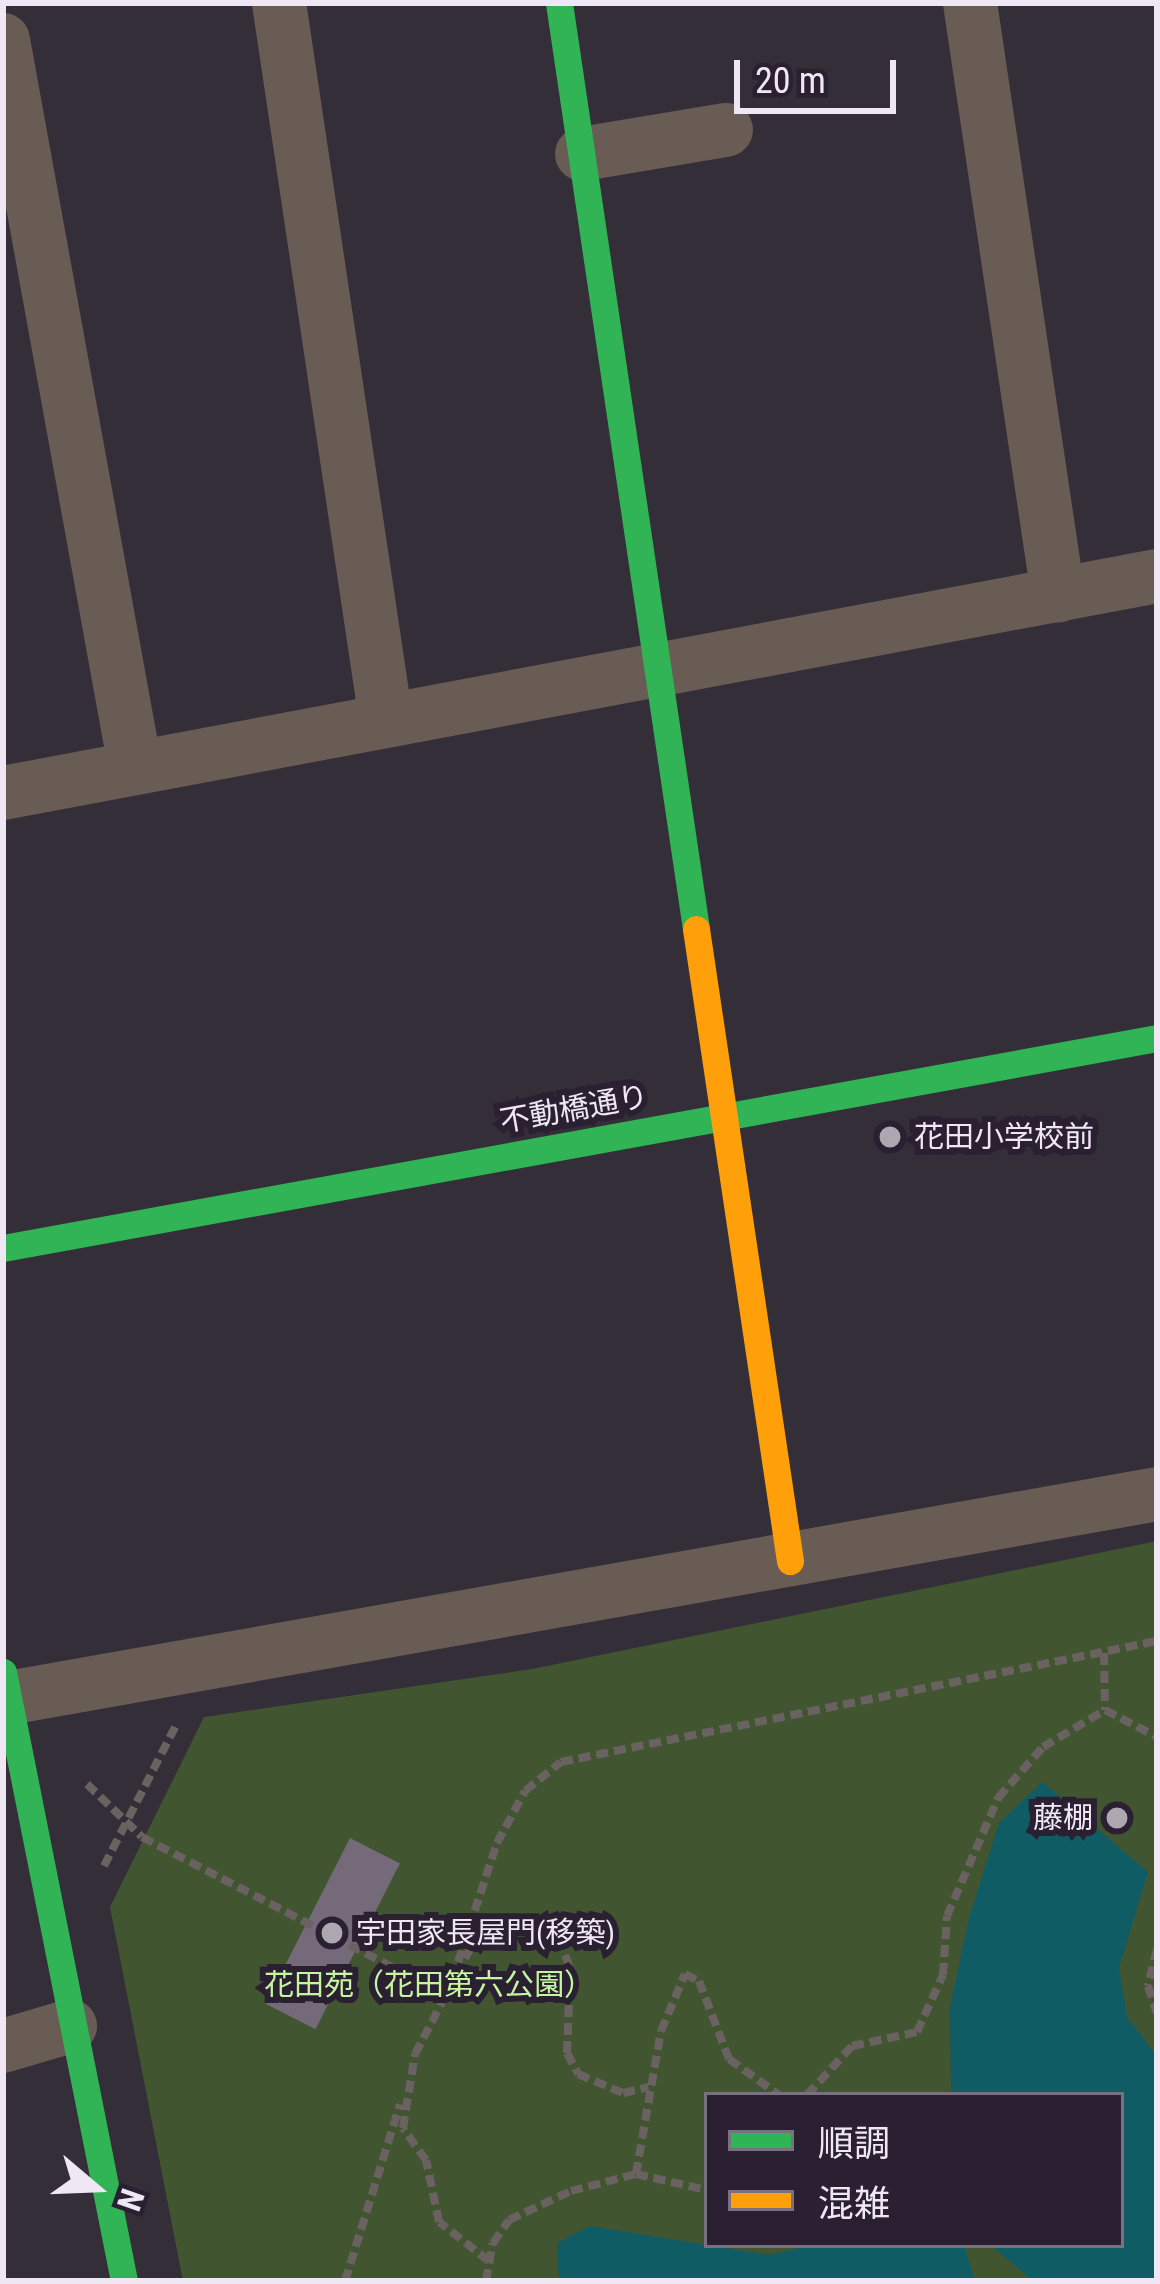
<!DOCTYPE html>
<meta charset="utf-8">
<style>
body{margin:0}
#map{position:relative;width:1160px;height:2284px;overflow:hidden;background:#332e38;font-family:"Roboto Condensed","Noto Sans JP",sans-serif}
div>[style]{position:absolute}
.green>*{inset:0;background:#415531}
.water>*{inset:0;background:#105c65}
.building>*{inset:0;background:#746a79;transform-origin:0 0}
.path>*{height:8px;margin-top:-4px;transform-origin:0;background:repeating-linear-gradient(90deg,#6a6261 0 12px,transparent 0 18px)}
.street>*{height:54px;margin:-27px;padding:0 27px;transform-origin:27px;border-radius:27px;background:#695c55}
.fast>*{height:27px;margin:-13.5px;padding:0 13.5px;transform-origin:13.5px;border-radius:13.5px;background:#30b455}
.slow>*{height:27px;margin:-13.5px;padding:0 13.5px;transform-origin:13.5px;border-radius:13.5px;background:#ff9f0a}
.dots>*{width:33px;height:33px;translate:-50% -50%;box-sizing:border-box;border:6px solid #2a2032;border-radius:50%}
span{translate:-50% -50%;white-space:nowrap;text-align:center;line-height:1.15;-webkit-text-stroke:12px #2a2032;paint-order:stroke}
.street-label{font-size:30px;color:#efe8f4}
.poi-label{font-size:30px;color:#efe8f4}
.left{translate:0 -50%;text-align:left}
.right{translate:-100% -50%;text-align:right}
.park-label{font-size:30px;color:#c5f59f}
.frame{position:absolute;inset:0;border:6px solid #efe8f4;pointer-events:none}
.legend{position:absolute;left:704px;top:2092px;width:420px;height:156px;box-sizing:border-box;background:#2a2032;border:3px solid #797080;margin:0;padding:15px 21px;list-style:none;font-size:36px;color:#efe8f4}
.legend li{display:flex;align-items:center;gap:24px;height:60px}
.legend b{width:60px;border:3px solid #797080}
.north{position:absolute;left:36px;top:2128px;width:120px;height:120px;-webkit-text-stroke:9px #2a2032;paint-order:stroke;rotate:109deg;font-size:33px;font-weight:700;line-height:48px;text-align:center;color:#efe8f4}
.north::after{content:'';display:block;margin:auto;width:42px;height:54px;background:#efe8f4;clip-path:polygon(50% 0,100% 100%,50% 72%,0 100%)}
.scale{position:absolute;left:734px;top:60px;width:162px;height:54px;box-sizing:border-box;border:6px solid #efe8f4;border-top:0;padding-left:15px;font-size:36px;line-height:42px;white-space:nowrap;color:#efe8f4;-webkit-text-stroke:9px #2a2032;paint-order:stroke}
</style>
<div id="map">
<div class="green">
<i style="clip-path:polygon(evenodd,1157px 1541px,1157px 2281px,183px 2281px,110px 1907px,204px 1717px,532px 1669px,1157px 1541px,707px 2095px,1121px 2095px,1121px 2245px,707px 2245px,707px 2095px)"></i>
</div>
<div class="water">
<i style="clip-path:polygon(1042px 1782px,1148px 1872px,1119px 1968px,1127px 2017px,1157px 2056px,1157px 2281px,1033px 2281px,991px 2245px,1121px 2245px,1121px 2095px,951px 2095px,950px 2006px,969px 1918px,999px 1823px)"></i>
<i style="clip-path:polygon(590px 2226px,769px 2255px,812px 2245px,964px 2245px,975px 2281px,559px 2281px,557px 2243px)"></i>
</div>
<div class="building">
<i style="left:350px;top:1838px;width:56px;height:186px;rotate:27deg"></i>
</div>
<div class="path">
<i style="left:1104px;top:1653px;width:57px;rotate:89deg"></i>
<i style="left:1105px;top:1710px;width:59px;rotate:27.4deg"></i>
<i style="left:87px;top:1784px;width:76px;rotate:43.9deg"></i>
<i style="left:142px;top:1837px;width:339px;rotate:27.5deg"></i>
<i style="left:104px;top:1866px;width:158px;rotate:-62.9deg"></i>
<i style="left:1157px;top:1949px;width:38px;rotate:104deg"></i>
<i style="left:1148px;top:1986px;width:28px;rotate:72deg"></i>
<i style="left:458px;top:1962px;width:125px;rotate:-71.9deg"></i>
<i style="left:497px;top:1843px;width:59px;rotate:-61.7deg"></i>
<i style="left:525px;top:1791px;width:46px;rotate:-38.9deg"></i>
<i style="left:561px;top:1762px;width:608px;rotate:-11.48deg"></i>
<i style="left:807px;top:2095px;width:67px;rotate:-47.4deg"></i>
<i style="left:852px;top:2046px;width:66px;rotate:-12.2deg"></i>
<i style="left:917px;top:2032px;width:63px;rotate:-65.5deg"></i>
<i style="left:943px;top:1975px;width:59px;rotate:-86.1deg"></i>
<i style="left:947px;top:1916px;width:129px;rotate:-66.6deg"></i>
<i style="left:998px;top:1798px;width:68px;rotate:-48.6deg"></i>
<i style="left:1043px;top:1747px;width:72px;rotate:-30.8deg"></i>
<i style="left:636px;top:2174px;width:145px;rotate:-80.1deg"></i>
<i style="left:661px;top:2031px;width:62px;rotate:-67.2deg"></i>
<i style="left:685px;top:1974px;width:16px;rotate:27deg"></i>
<i style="left:699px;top:1981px;width:84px;rotate:69deg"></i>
<i style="left:729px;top:2059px;width:62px;rotate:35.8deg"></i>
<i style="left:489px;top:2261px;width:63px;rotate:-142deg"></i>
<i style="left:439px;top:2222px;width:63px;rotate:-101.8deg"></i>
<i style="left:426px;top:2160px;width:39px;rotate:-126deg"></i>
<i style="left:403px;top:2128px;width:75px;rotate:-80.8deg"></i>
<i style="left:415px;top:2054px;width:131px;rotate:-62.3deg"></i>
<i style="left:476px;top:1938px;width:31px;rotate:-40deg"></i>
<i style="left:500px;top:1918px;width:35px;rotate:-2deg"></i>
<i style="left:535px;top:1917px;width:32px;rotate:41deg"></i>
<i style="left:559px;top:1938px;width:33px;rotate:70deg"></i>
<i style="left:570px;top:1969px;width:84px;rotate:92deg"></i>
<i style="left:567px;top:2053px;width:24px;rotate:62deg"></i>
<i style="left:578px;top:2074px;width:49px;rotate:22.9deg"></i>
<i style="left:623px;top:2093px;width:26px;rotate:-13deg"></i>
<i style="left:345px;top:2281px;width:185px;rotate:-72.7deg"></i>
<i style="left:486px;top:2281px;width:39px;rotate:-80deg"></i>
<i style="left:493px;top:2243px;width:28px;rotate:-55deg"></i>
<i style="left:509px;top:2220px;width:68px;rotate:-25.1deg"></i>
<i style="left:571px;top:2191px;width:67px;rotate:-14.7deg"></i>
<i style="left:636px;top:2174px;width:73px;rotate:12.7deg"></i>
</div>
<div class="street">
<i style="left:279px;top:3px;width:725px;rotate:81.51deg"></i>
<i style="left:970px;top:3px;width:599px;rotate:81.54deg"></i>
<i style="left:3px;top:40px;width:738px;rotate:79.7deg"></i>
<i style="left:582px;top:154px;width:146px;rotate:-9.5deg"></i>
<i style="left:3px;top:793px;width:1174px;rotate:-10.65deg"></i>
<i style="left:3px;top:1699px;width:1172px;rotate:-10.07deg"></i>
<i style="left:3px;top:2046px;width:70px;rotate:-16.6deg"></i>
</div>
<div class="fast">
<i style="left:559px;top:3px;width:936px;rotate:81.58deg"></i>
<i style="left:3px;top:1248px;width:1173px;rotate:-10.31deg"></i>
<i style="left:3px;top:1672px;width:621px;rotate:78.76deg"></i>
</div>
<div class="slow">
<i style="left:696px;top:929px;width:639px;rotate:81.54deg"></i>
</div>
<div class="dots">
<i style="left:890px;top:1137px;background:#ada7b2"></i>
<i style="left:1117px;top:1818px;background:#ada7b2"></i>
<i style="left:332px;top:1933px;background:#ada7b2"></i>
</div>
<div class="street-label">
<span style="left:574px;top:1109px;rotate:-10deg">不動橋通り</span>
</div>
<div class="poi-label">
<span class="left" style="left:914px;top:1137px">花田小学校前</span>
<span class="right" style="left:1093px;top:1818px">藤棚</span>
<span class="left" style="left:356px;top:1933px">宇田家長屋門(移築)</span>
</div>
<div class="park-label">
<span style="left:429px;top:1985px">花田苑（花田第六公園）</span>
</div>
<div class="frame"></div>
<ul class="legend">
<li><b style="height:15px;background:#30b455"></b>順調</li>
<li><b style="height:15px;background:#ff9f0a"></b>混雑</li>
</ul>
<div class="north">N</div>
<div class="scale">20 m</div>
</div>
